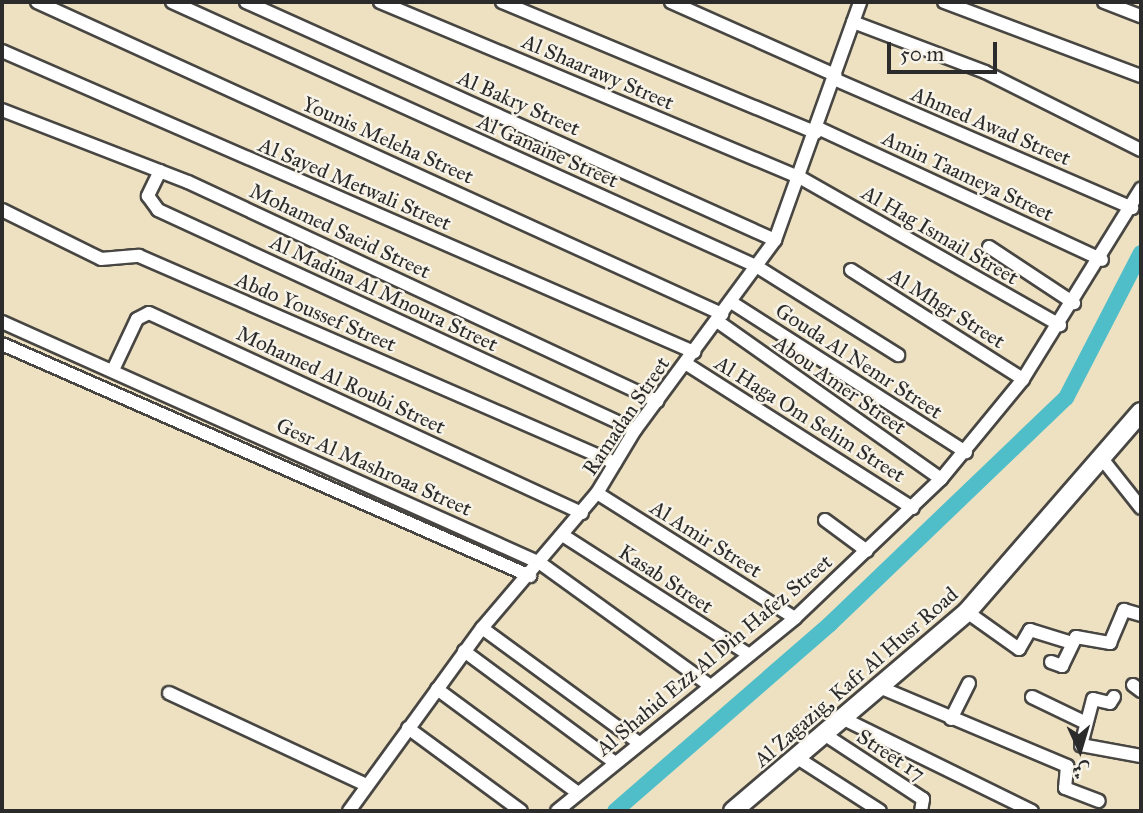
<!DOCTYPE html>
<meta charset="utf-8">
<style>
body{margin:0}
#map{position:relative;width:1143px;height:813px;overflow:hidden;background:#ede1c2;font-family:"IM FELL Great Primer",Amiri,serif}
div>[style]{position:absolute}
.canal>*{height:16px;margin:-8px;padding:0 8px;transform-origin:8px;border-radius:8px;background:#50bec8}
.roads{filter:drop-shadow(2px 0 #484642) drop-shadow(-2px 0 #484642) drop-shadow(0 2px #484642) drop-shadow(0 -2px #484642)}
.street>*{height:12px;margin:-6px;padding:0 6px;transform-origin:6px;border-radius:6px;background:#fff}
.secondary>*{height:18px;margin:-9px;padding:0 9px;transform-origin:9px;border-radius:9px;background:#fff}
span{translate:-50% -50%;white-space:nowrap;text-align:center;line-height:1.15;-webkit-text-stroke:5px #f7f3e8;paint-order:stroke}
.street-label{font-size:21px;color:#2b2b2b}
.frame{position:absolute;inset:0;border:4px solid #2b2b2b;pointer-events:none}
.north{position:absolute;left:1045px;top:715px;width:70px;height:70px;-webkit-text-stroke:5px #f7f3e8;paint-order:stroke;rotate:176deg;font-size:19px;font-weight:700;line-height:28px;text-align:center;color:#2b2b2b}
.north::after{content:'';display:block;margin:auto;width:24px;height:32px;background:#2b2b2b;clip-path:polygon(50% 0,100% 100%,50% 72%,0 100%)}
.scale{position:absolute;left:887px;top:42px;width:110px;height:32px;box-sizing:border-box;border:4px solid #2b2b2b;border-top:0;padding-left:9px;font-size:21px;line-height:24px;white-space:nowrap;color:#2b2b2b;-webkit-text-stroke:5px #f7f3e8;paint-order:stroke}
</style>
<div id="map">
<div class="canal">
<i style="left:615px;top:811px;width:285px;rotate:-41deg"></i>
<i style="left:830px;top:624px;width:327px;rotate:-43.8deg"></i>
<i style="left:1066px;top:398px;width:163px;rotate:-62.7deg"></i>
</div>
<div class="roads">
<div class="street">
<i style="left:37px;top:2px;width:753px;rotate:24.49deg"></i>
<i style="left:172px;top:2px;width:641px;rotate:24.33deg"></i>
<i style="left:756px;top:266px;width:168px;rotate:32.1deg"></i>
<i style="left:246px;top:2px;width:580px;rotate:24.22deg"></i>
<i style="left:380px;top:2px;width:456px;rotate:22.7deg"></i>
<i style="left:801px;top:178px;width:298px;rotate:29.6deg"></i>
<i style="left:502px;top:2px;width:340px;rotate:22.6deg"></i>
<i style="left:671px;top:2px;width:180px;rotate:24deg"></i>
<i style="left:944px;top:2px;width:210px;rotate:20.6deg"></i>
<i style="left:1104px;top:2px;width:40px;rotate:21deg"></i>
<i style="left:853px;top:22px;width:141px;rotate:20.7deg"></i>
<i style="left:985px;top:72px;width:174px;rotate:26.6deg"></i>
<i style="left:2px;top:51px;width:755px;rotate:23.51deg"></i>
<i style="left:834px;top:79px;width:325px;rotate:23.4deg"></i>
<i style="left:2px;top:110px;width:199px;rotate:21.2deg"></i>
<i style="left:188px;top:182px;width:518px;rotate:25.03deg"></i>
<i style="left:818px;top:128px;width:313px;rotate:24.9deg"></i>
<i style="left:160px;top:171px;width:28px;rotate:116deg"></i>
<i style="left:148px;top:196px;width:17px;rotate:54deg"></i>
<i style="left:158px;top:210px;width:525px;rotate:24.76deg"></i>
<i style="left:2px;top:210px;width:110px;rotate:26.3deg"></i>
<i style="left:101px;top:259px;width:38px;rotate:-5deg"></i>
<i style="left:139px;top:256px;width:519px;rotate:23.5deg"></i>
<i style="left:989px;top:247px;width:102px;rotate:33.4deg"></i>
<i style="left:851px;top:270px;width:204px;rotate:32.4deg"></i>
<i style="left:731px;top:302px;width:279px;rotate:32.6deg"></i>
<i style="left:717px;top:321px;width:274px;rotate:35.2deg"></i>
<i style="left:2px;top:322px;width:590px;rotate:24.13deg"></i>
<i style="left:540px;top:563px;width:207px;rotate:35.8deg"></i>
<i style="left:2px;top:344px;width:577px;rotate:23.72deg"></i>
<i style="left:685px;top:363px;width:270px;rotate:32.5deg"></i>
<i style="left:113px;top:370px;width:56px;rotate:-64.8deg"></i>
<i style="left:137px;top:319px;width:13px;rotate:-27deg"></i>
<i style="left:149px;top:313px;width:477px;rotate:24.8deg"></i>
<i style="left:1103px;top:460px;width:61px;rotate:51.6deg"></i>
<i style="left:597px;top:493px;width:234px;rotate:32.3deg"></i>
<i style="left:825px;top:520px;width:52px;rotate:36.4deg"></i>
<i style="left:564px;top:536px;width:219px;rotate:32.7deg"></i>
<i style="left:967px;top:612px;width:64px;rotate:35.4deg"></i>
<i style="left:1019px;top:649px;width:22px;rotate:-60deg"></i>
<i style="left:1030px;top:630px;width:44px;rotate:17.2deg"></i>
<i style="left:482px;top:628px;width:193px;rotate:36.2deg"></i>
<i style="left:464px;top:651px;width:187px;rotate:36.5deg"></i>
<i style="left:1051px;top:662px;width:12px;rotate:20deg"></i>
<i style="left:1062px;top:666px;width:32px;rotate:-64deg"></i>
<i style="left:1076px;top:637px;width:35px;rotate:10deg"></i>
<i style="left:1110px;top:643px;width:36px;rotate:-67deg"></i>
<i style="left:1124px;top:610px;width:18px;rotate:16deg"></i>
<i style="left:1133px;top:685px;width:10px;rotate:37deg"></i>
<i style="left:437px;top:689px;width:175px;rotate:36.4deg"></i>
<i style="left:884px;top:689px;width:199px;rotate:22.8deg"></i>
<i style="left:1067px;top:766px;width:22px;rotate:95deg"></i>
<i style="left:1065px;top:788px;width:36px;rotate:21deg"></i>
<i style="left:169px;top:693px;width:217px;rotate:25deg"></i>
<i style="left:1032px;top:697px;width:60px;rotate:25.7deg"></i>
<i style="left:1114px;top:697px;width:7px;rotate:124deg"></i>
<i style="left:1110px;top:703px;width:17px;rotate:-167deg"></i>
<i style="left:1093px;top:699px;width:48px;rotate:104.6deg"></i>
<i style="left:1081px;top:745px;width:61px;rotate:10.4deg"></i>
<i style="left:951px;top:719px;width:40px;rotate:-63.4deg"></i>
<i style="left:846px;top:720px;width:207px;rotate:26.1deg"></i>
<i style="left:408px;top:728px;width:140px;rotate:36.3deg"></i>
<i style="left:827px;top:736px;width:115px;rotate:33.3deg"></i>
<i style="left:923px;top:799px;width:12px;rotate:99deg"></i>
<i style="left:799px;top:759px;width:96px;rotate:32.7deg"></i>
<i style="left:349px;top:811px;width:226px;rotate:-54deg"></i>
<i style="left:482px;top:628px;width:177px;rotate:-49.6deg"></i>
<i style="left:597px;top:493px;width:74px;rotate:-58.9deg"></i>
<i style="left:635px;top:430px;width:236px;rotate:-53.6deg"></i>
<i style="left:775px;top:240px;width:253px;rotate:-70.3deg"></i>
<i style="left:557px;top:811px;width:306px;rotate:-39deg"></i>
<i style="left:795px;top:618px;width:202px;rotate:-43.6deg"></i>
<i style="left:941px;top:479px;width:129px;rotate:-50.6deg"></i>
<i style="left:1023px;top:379px;width:224px;rotate:-58.2deg"></i>
</div>
<div class="secondary">
<i style="left:733px;top:811px;width:307px;rotate:-40.4deg"></i>
<i style="left:967px;top:612px;width:265px;rotate:-49deg"></i>
</div>
</div>
<div class="street-label">
<span style="left:598px;top:72px;rotate:23deg">Al Shaarawy Street</span>
<span style="left:519px;top:103px;rotate:24deg">Al Bakry Street</span>
<span style="left:991px;top:126px;rotate:23deg">Ahmed Awad Street</span>
<span style="left:388px;top:140px;rotate:24deg">Younis Meleha Street</span>
<span style="left:548px;top:151px;rotate:24deg">Al Ganaine Street</span>
<span style="left:968px;top:176px;rotate:25deg">Amin Taameya Street</span>
<span style="left:355px;top:184px;rotate:23deg">Al Sayed Metwali Street</span>
<span style="left:340px;top:231px;rotate:25deg">Mohamed Saeid Street</span>
<span style="left:940px;top:235px;rotate:30deg">Al Hag Ismail Street</span>
<span style="left:384px;top:293px;rotate:25deg">Al Madina Al Mnoura Street</span>
<span style="left:947px;top:308px;rotate:32deg">Al Mhgr Street</span>
<span style="left:316px;top:312px;rotate:23deg">Abdo Youssef Street</span>
<span style="left:859px;top:361px;rotate:33deg">Gouda Al Nemr Street</span>
<span style="left:341px;top:380px;rotate:25deg">Mohamed Al Roubi Street</span>
<span style="left:840px;top:385px;rotate:35deg">Abou Amer Street</span>
<span style="left:626px;top:416px;rotate:-56deg">Ramadan Street</span>
<span style="left:810px;top:419px;rotate:32deg">Al Haga Om Selim Street</span>
<span style="left:374px;top:467px;rotate:24deg">Gesr Al Mashroaa Street</span>
<span style="left:706px;top:539px;rotate:32deg">Al Amir Street</span>
<span style="left:666px;top:579px;rotate:33deg">Kasab Street</span>
<span style="left:714px;top:655px;rotate:-40deg">Al Shahid Ezz Al Din Hafez Street</span>
<span style="left:856px;top:677px;rotate:-41deg">Al Zagazig, Kafr Al Husr Road</span>
<span style="left:891px;top:755px;rotate:33deg">Street 17</span>
</div>
<div class="frame"></div>
<div class="north">ش</div>
<div class="scale">50 m</div>
</div>
